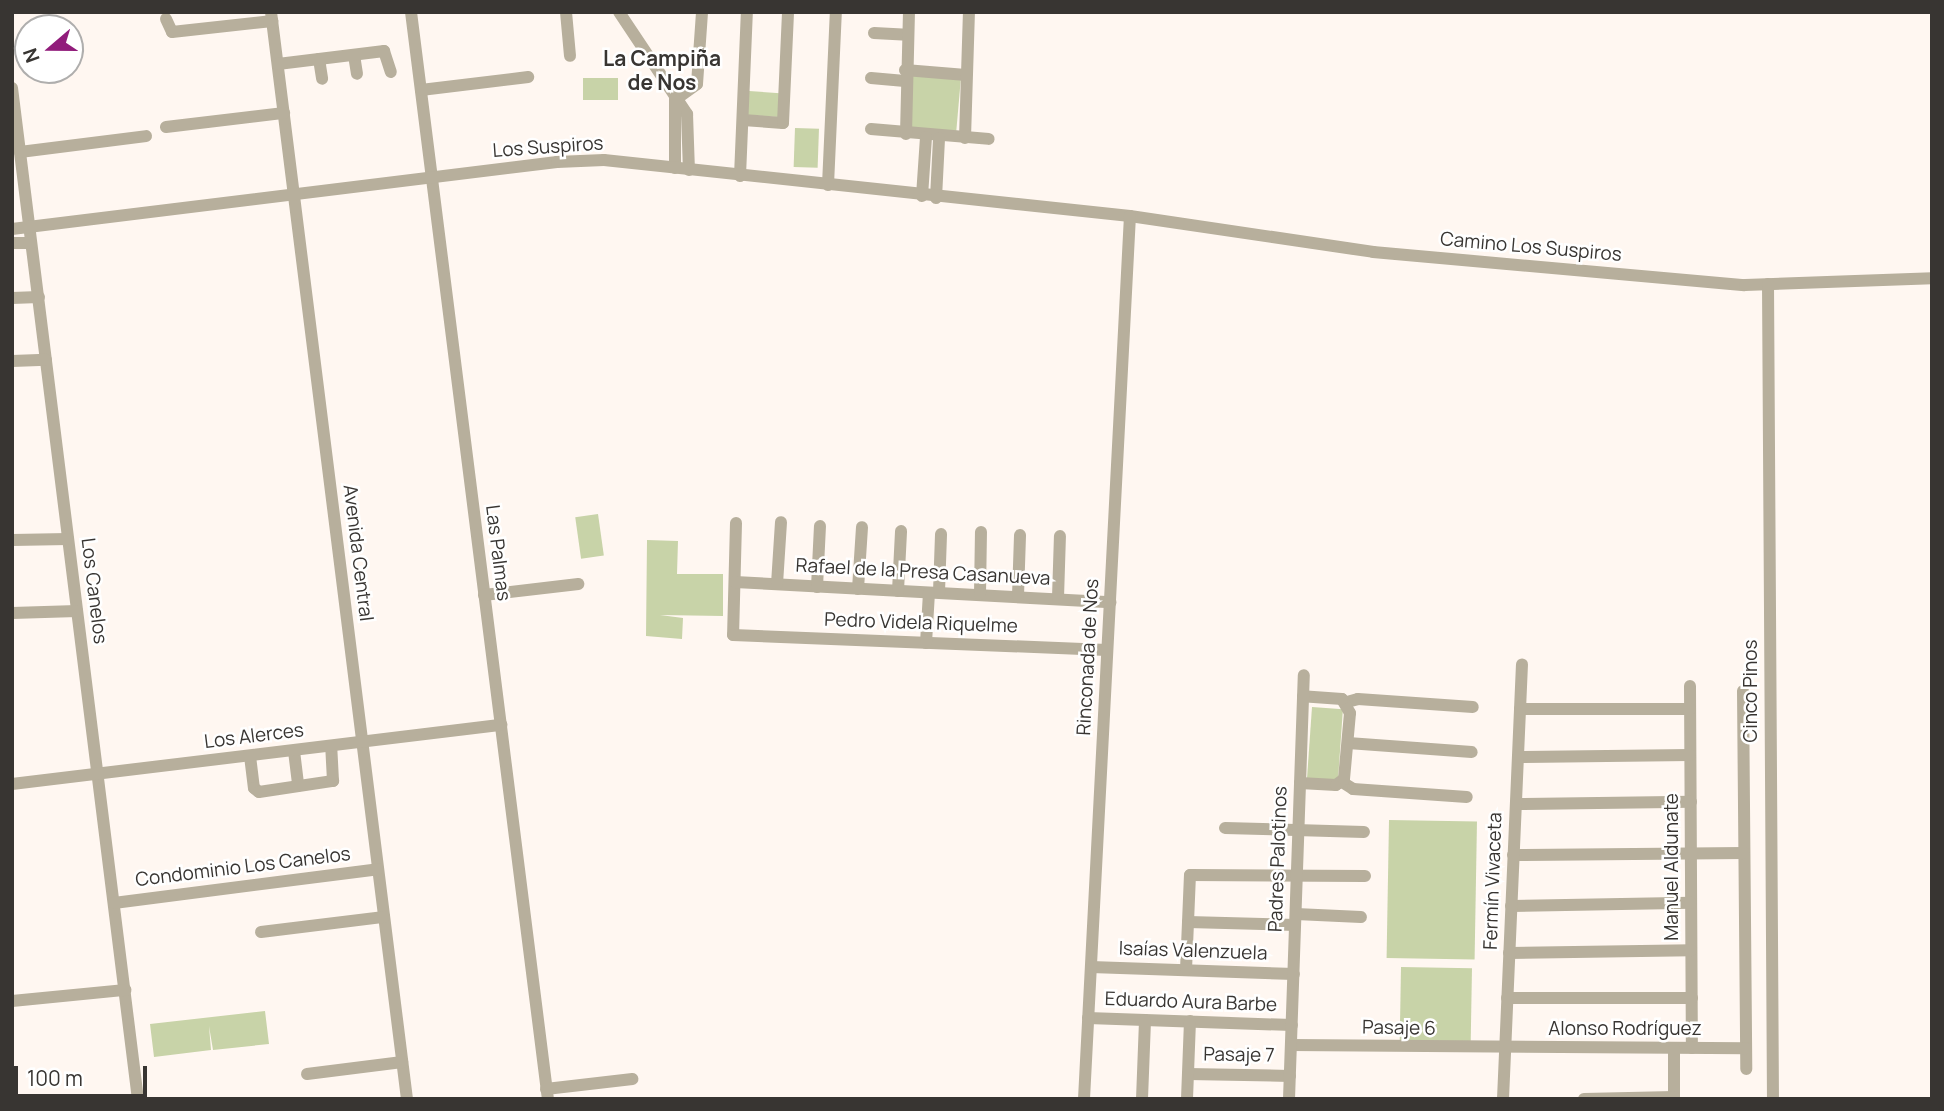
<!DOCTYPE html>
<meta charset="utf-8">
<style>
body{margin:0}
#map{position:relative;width:1944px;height:1111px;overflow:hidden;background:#fff7f1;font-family:Manrope,sans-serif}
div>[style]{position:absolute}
.green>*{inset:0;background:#c8d3a8;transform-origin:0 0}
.minor>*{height:12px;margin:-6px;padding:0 6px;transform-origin:6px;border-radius:6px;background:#b7af9c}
span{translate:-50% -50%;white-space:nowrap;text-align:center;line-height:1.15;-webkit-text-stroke:5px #fff;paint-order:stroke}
.street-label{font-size:19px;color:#383532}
.neighbourhood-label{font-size:21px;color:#383532;font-weight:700}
.frame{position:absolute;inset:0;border:14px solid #383532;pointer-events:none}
.north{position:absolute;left:14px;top:14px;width:70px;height:70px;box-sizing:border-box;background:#fff;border:2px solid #afaead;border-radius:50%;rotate:250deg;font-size:19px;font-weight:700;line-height:28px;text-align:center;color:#383532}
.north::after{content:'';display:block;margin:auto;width:24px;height:32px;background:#911c7b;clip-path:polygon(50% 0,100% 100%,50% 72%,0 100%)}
.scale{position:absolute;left:14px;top:1066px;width:133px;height:32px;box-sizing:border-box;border:4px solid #383532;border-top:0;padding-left:9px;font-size:21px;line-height:24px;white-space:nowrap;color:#383532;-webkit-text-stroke:5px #fff;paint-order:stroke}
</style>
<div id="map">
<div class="green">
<i style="left:911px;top:75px;width:50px;height:53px;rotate:5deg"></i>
<i style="left:618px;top:78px;width:22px;height:35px;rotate:90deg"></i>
<i style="left:749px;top:91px;width:31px;height:24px;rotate:4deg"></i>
<i style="left:795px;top:128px;width:24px;height:39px;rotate:2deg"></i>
<i style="left:598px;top:514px;width:42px;height:23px;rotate:82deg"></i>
<i style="clip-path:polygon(647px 540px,678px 541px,677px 574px,723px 574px,723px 616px,660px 615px,683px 618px,682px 639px,646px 636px)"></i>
<i style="left:1312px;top:707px;width:31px;height:72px;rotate:4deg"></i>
<i style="left:1389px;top:820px;width:88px;height:138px;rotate:1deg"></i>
<i style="left:1401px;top:967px;width:71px;height:74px;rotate:1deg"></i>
<i style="clip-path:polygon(265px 1011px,269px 1044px,213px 1050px,209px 1026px,211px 1050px,154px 1057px,150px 1024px)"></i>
</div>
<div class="minor">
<i style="left:271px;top:12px;width:1095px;rotate:82.87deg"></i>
<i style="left:411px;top:12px;width:1096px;rotate:82.82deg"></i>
<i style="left:566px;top:12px;width:44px;rotate:84.8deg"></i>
<i style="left:619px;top:12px;width:123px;rotate:56.3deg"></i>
<i style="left:687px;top:114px;width:56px;rotate:88deg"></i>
<i style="left:166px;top:19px;width:14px;rotate:65deg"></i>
<i style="left:172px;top:32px;width:101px;rotate:-6.3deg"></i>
<i style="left:874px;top:33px;width:33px;rotate:3deg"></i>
<i style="left:354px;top:55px;width:19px;rotate:81deg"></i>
<i style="left:319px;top:59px;width:20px;rotate:81deg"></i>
<i style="left:278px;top:64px;width:107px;rotate:-7deg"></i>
<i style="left:384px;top:51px;width:22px;rotate:72deg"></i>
<i style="left:905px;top:70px;width:61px;rotate:4.7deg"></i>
<i style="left:871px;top:78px;width:34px;rotate:5deg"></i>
<i style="left:12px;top:88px;width:1019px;rotate:82.9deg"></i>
<i style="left:421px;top:90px;width:108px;rotate:-6.9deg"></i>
<i style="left:675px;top:100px;width:27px;rotate:-36deg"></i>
<i style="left:697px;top:84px;width:72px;rotate:-86deg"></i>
<i style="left:675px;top:100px;width:68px;rotate:90deg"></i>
<i style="left:743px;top:120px;width:40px;rotate:4.3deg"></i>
<i style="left:783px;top:123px;width:111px;rotate:-87.4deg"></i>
<i style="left:166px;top:127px;width:119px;rotate:-6.8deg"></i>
<i style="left:871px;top:129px;width:118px;rotate:4.8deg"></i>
<i style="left:906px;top:134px;width:122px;rotate:-88.6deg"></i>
<i style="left:965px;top:138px;width:126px;rotate:-88.2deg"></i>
<i style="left:20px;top:152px;width:127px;rotate:-7.2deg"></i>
<i style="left:740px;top:176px;width:164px;rotate:-87.6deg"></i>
<i style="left:828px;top:185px;width:173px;rotate:-87.4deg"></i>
<i style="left:922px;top:196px;width:59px;rotate:-86.1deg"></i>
<i style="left:936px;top:198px;width:60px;rotate:-87.1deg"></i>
<i style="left:12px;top:229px;width:549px;rotate:-7.01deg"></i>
<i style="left:557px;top:162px;width:47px;rotate:-2.4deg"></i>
<i style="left:604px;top:160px;width:529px;rotate:6.08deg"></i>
<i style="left:1130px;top:216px;width:246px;rotate:8.4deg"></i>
<i style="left:1373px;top:252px;width:373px;rotate:5.1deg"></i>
<i style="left:1745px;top:285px;width:187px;rotate:-2.1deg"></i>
<i style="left:12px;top:243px;width:19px"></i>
<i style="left:1768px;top:284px;width:815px;rotate:89.65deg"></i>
<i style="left:12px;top:298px;width:27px;rotate:-2deg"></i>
<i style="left:12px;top:361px;width:34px;rotate:-2deg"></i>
<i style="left:736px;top:523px;width:112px;rotate:91.5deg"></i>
<i style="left:733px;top:635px;width:374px;rotate:2.3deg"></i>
<i style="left:12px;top:540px;width:56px;rotate:-1deg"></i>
<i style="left:735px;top:582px;width:376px;rotate:3.1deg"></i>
<i style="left:777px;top:584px;width:62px;rotate:-86.3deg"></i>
<i style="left:817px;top:587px;width:61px;rotate:-87.2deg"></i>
<i style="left:858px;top:589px;width:62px;rotate:-86.3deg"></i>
<i style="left:898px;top:591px;width:60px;rotate:-87.1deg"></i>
<i style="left:939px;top:592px;width:58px;rotate:-88deg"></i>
<i style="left:980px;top:594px;width:62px;rotate:-89.1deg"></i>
<i style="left:484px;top:595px;width:95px;rotate:-6.7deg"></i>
<i style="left:1018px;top:596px;width:61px;rotate:-88.1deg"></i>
<i style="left:1058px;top:598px;width:62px;rotate:-88.2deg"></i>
<i style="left:12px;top:613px;width:65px;rotate:-1.8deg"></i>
<i style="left:926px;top:643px;width:50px;rotate:-86.6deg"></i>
<i style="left:1690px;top:686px;width:362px;rotate:89.7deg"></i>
<i style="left:1743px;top:691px;width:378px;rotate:89.5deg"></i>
<i style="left:1347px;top:702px;width:11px;rotate:-15deg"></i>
<i style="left:1358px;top:699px;width:115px;rotate:4deg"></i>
<i style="left:1520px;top:709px;width:170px"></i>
<i style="left:1348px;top:743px;width:124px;rotate:4.2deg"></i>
<i style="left:294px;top:751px;width:35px;rotate:83deg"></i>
<i style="left:250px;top:756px;width:32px;rotate:83deg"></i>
<i style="left:254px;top:788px;width:6px;rotate:39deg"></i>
<i style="left:259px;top:792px;width:75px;rotate:-8.5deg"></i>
<i style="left:333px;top:781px;width:34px;rotate:-93deg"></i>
<i style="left:1518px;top:757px;width:172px;rotate:-0.7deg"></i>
<i style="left:1342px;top:782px;width:13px;rotate:32deg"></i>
<i style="left:1353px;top:789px;width:114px;rotate:4deg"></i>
<i style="left:1300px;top:783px;width:36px;rotate:3deg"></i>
<i style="left:1336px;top:785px;width:10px;rotate:-37deg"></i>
<i style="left:1344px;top:779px;width:66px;rotate:-84.8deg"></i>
<i style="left:1350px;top:713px;width:16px;rotate:-120deg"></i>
<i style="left:1342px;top:699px;width:39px;rotate:-176deg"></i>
<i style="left:12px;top:784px;width:493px;rotate:-6.9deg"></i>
<i style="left:1516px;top:804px;width:175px;rotate:-0.7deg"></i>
<i style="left:1225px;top:828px;width:139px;rotate:1.6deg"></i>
<i style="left:1513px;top:855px;width:231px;rotate:-0.5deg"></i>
<i style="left:114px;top:903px;width:266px;rotate:-7.3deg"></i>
<i style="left:1511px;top:906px;width:180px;rotate:-1deg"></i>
<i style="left:1296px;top:914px;width:65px;rotate:2.6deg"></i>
<i style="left:1188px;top:922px;width:107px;rotate:1.6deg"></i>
<i style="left:261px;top:932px;width:124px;rotate:-7deg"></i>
<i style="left:1509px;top:953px;width:182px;rotate:-0.9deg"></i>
<i style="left:1091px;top:967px;width:203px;rotate:2deg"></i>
<i style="left:1186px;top:970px;width:95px;rotate:-87.6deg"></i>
<i style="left:1190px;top:875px;width:175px;rotate:0.3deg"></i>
<i style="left:1507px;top:998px;width:185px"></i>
<i style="left:12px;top:1001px;width:114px;rotate:-5.6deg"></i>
<i style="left:1088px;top:1018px;width:204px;rotate:2deg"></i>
<i style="left:1291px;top:1045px;width:455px;rotate:0.4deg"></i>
<i style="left:1674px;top:1049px;width:50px;rotate:90deg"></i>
<i style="left:307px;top:1074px;width:96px;rotate:-7.2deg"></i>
<i style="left:1188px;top:1074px;width:102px;rotate:1.1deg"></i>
<i style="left:546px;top:1089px;width:87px;rotate:-6.6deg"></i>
<i style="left:1084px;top:1099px;width:884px;rotate:-87.02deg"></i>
<i style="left:1142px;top:1099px;width:79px;rotate:-87.8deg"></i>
<i style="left:1187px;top:1099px;width:78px;rotate:-87.8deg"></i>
<i style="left:1289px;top:1099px;width:424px;rotate:-88deg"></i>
<i style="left:1503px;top:1099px;width:435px;rotate:-87.5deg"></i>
<i style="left:1584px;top:1099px;width:90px;rotate:-1.3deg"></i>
</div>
<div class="street-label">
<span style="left:548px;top:147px;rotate:-4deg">Los Suspiros</span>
<span style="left:1531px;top:247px;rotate:5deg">Camino Los Suspiros</span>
<span style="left:358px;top:553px;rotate:83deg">Avenida Central</span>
<span style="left:498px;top:553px;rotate:83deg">Las Palmas</span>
<span style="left:923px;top:572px;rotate:3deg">Rafael de la Presa Casanueva</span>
<span style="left:94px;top:591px;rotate:83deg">Los Canelos</span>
<span style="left:921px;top:623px;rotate:2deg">Pedro Videla Riquelme</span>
<span style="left:1088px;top:657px;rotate:-87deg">Rinconada de Nos</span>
<span style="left:1751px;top:691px;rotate:-90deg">Cinco Pinos</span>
<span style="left:254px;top:736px;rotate:-7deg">Los Alerces</span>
<span style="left:1278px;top:859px;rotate:-88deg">Padres Palotinos</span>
<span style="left:243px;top:867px;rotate:-7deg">Condominio Los Canelos</span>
<span style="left:1672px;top:867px;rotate:-90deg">Manuel Aldunate</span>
<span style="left:1493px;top:881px;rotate:-88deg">Fermín Vivaceta</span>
<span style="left:1193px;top:951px;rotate:2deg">Isaías Valenzuela</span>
<span style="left:1191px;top:1002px;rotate:2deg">Eduardo Aura Barbe</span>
<span style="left:1399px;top:1028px;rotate:1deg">Pasaje 6</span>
<span style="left:1625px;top:1029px">Alonso Rodríguez</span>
<span style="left:1239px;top:1055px;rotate:1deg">Pasaje 7</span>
</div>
<div class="neighbourhood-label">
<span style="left:662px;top:70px">La Campiña<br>de Nos</span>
</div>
<div class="frame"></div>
<div class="north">N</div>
<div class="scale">100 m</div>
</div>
